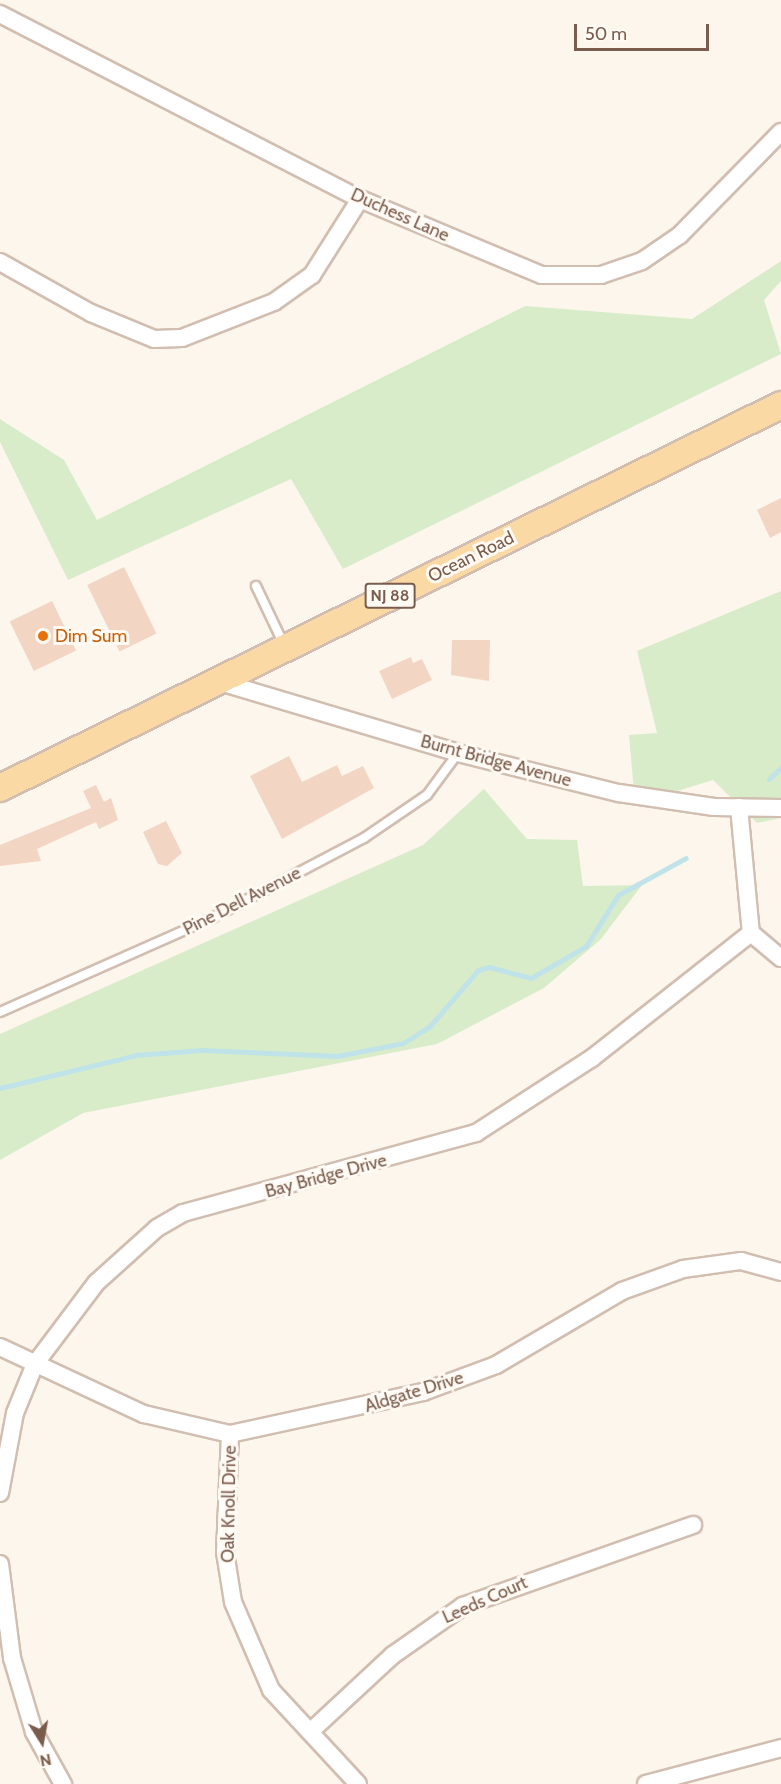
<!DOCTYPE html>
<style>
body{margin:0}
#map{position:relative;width:781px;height:1784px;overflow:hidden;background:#fdf6ec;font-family:Cabin,sans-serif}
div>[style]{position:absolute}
.green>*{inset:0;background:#d8ecc9}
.stream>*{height:5px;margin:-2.5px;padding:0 2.5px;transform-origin:2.5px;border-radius:2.5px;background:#bfe3e8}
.building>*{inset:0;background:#f3d5c3;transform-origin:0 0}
.roads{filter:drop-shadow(2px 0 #d1beb0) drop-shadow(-2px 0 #d1beb0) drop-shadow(0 2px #d1beb0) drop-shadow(0 -2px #d1beb0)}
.service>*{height:8px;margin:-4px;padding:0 4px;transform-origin:4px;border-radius:4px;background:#fff}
.minor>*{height:16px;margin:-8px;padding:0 8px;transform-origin:8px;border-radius:8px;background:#fff}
.primary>*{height:26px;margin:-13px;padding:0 13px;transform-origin:13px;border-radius:13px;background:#fbd9a5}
.dots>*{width:16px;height:16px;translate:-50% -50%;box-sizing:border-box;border:3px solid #fffaf3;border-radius:50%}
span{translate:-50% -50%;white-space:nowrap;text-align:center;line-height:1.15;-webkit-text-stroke:6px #fffaf3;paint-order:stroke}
.shield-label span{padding:2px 4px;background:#fffaf3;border:2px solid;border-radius:4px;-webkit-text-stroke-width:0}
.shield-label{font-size:16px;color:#7a5c4d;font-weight:700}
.street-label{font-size:18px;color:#7a5c4d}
.food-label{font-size:18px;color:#c56008}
.left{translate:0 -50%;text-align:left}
.north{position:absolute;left:12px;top:1712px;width:60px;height:60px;-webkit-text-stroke:4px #fffaf3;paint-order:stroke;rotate:169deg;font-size:16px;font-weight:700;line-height:24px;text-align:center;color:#7a5c4d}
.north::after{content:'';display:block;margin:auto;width:21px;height:27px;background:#7a5c4d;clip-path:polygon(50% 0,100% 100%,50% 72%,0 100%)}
.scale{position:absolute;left:574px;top:24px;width:135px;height:27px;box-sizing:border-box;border:3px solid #7a5c4d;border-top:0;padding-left:8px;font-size:18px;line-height:21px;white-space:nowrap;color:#7a5c4d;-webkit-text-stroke:4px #fffaf3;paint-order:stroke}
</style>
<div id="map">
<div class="green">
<i style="clip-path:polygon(781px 261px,781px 281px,764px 300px,781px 354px,343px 569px,291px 479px,68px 580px,0 442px,0 419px,64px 460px,97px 520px,525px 306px,692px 319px)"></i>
<i style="clip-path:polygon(781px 591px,781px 818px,757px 823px,713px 780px,635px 804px,629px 735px,657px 733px,637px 651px)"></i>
<i style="clip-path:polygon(484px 789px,527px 839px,577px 840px,583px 886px,642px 885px,601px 939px,544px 988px,437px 1044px,83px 1113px,0 1160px,0 1034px,423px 845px)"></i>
</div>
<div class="stream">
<i style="left:769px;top:779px;width:16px;rotate:-43deg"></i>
<i style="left:0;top:1088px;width:140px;rotate:-13.6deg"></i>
<i style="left:136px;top:1055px;width:66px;rotate:-4.3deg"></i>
<i style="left:202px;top:1050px;width:135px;rotate:2.5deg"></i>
<i style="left:337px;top:1056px;width:67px;rotate:-11.1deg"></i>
<i style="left:403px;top:1043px;width:32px;rotate:-32deg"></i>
<i style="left:430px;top:1026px;width:74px;rotate:-49.4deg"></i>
<i style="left:478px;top:970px;width:11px;rotate:-15deg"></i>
<i style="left:489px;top:967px;width:43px;rotate:14.7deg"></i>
<i style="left:531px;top:978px;width:64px;rotate:-30.2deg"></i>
<i style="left:586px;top:946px;width:60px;rotate:-57.9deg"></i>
<i style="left:618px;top:895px;width:77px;rotate:-28.6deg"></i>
</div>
<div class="building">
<i style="clip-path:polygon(781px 498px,781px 532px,770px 538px,757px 510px)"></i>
<i style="left:124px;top:567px;width:74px;height:41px;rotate:64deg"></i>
<i style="left:52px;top:601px;width:55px;height:47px;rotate:64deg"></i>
<i style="clip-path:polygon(452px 640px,490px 640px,489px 681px,451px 675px)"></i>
<i style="clip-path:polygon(411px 657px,413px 663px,422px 659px,432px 680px,392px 699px,379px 671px)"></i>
<i style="clip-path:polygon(289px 756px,302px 782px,337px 765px,342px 776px,363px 766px,374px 788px,282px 839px,250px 776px)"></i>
<i style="clip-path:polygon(96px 785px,104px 802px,111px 798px,118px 820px,99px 829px,96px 822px,37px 849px,41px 861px,0 866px,0 845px,91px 808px,83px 791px)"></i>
<i style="clip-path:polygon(166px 821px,182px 853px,167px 866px,158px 864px,143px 832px)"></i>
</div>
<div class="roads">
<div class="service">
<i style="left:256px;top:586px;width:65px;rotate:64.6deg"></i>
<i style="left:0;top:1012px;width:232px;rotate:-23.9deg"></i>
<i style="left:212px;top:918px;width:172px;rotate:-27.8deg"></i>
<i style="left:364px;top:838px;width:76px;rotate:-34.3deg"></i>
<i style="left:427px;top:795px;width:52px;rotate:-53.6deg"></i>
</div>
<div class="minor">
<i style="left:0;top:14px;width:405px;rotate:27.2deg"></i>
<i style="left:360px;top:199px;width:197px;rotate:22.7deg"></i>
<i style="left:542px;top:275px;width:59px"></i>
<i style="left:601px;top:275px;width:43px;rotate:-18.9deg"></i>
<i style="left:642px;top:261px;width:46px;rotate:-34.4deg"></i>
<i style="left:680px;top:235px;width:144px;rotate:-45.6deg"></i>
<i style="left:0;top:262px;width:104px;rotate:29.3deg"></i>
<i style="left:91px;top:313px;width:68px;rotate:22.4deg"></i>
<i style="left:154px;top:339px;width:28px;rotate:-2deg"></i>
<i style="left:182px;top:338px;width:99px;rotate:-21.4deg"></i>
<i style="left:274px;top:302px;width:47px;rotate:-35.4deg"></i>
<i style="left:312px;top:275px;width:90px;rotate:-57.7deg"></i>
<i style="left:217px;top:681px;width:252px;rotate:16.6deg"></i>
<i style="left:458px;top:753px;width:166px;rotate:14deg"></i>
<i style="left:619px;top:793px;width:96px;rotate:8.4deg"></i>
<i style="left:714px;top:807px;width:67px;rotate:0.9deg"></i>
<i style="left:739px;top:807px;width:127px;rotate:84.6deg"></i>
<i style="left:751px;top:933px;width:39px;rotate:40deg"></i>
<i style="left:0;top:1347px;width:159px;rotate:25deg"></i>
<i style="left:144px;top:1414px;width:88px;rotate:13.1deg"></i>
<i style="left:230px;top:1434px;width:198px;rotate:-12.3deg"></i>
<i style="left:423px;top:1392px;width:78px;rotate:-20.3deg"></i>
<i style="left:496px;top:1365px;width:146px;rotate:-30.4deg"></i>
<i style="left:622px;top:1291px;width:65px;rotate:-19.8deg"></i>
<i style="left:683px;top:1269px;width:59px;rotate:-7.9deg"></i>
<i style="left:741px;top:1261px;width:41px;rotate:15.4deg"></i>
<i style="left:230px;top:1434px;width:118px;rotate:92.4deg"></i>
<i style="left:225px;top:1552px;width:51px;rotate:80.9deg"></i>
<i style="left:233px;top:1602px;width:96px;rotate:66.6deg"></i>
<i style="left:271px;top:1690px;width:128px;rotate:47.2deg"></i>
<i style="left:0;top:1493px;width:81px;rotate:-79.4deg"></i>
<i style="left:15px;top:1413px;width:53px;rotate:-67.8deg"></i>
<i style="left:35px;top:1364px;width:101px;rotate:-53deg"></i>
<i style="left:96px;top:1283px;width:82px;rotate:-42deg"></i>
<i style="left:157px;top:1228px;width:30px;rotate:-30deg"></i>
<i style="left:183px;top:1213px;width:304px;rotate:-15.3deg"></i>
<i style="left:476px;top:1133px;width:138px;rotate:-32.9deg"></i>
<i style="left:592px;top:1058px;width:202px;rotate:-38.2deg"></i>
<i style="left:0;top:1564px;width:95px;rotate:82.7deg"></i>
<i style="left:12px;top:1658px;width:77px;rotate:73.4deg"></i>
<i style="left:34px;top:1732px;width:60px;rotate:60.9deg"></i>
<i style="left:310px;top:1732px;width:113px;rotate:-42.9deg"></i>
<i style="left:393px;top:1655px;width:85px;rotate:-35deg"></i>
<i style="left:463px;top:1606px;width:244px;rotate:-19.4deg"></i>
<i style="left:646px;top:1784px;width:140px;rotate:-14.9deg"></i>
</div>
<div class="primary">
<i style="left:0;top:788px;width:870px;rotate:-26.12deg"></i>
</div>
</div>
<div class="dots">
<i style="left:43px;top:636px;background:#e8710a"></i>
</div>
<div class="shield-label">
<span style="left:390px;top:596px">NJ 88</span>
</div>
<div class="street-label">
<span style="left:400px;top:215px;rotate:24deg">Duchess Lane</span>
<span style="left:471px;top:557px;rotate:-26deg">Ocean Road</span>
<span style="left:496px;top:761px;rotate:15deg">Burnt Bridge Avenue</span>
<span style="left:242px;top:901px;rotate:-27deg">Pine Dell Avenue</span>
<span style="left:326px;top:1176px;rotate:-15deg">Bay Bridge Drive</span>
<span style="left:414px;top:1392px;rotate:-17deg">Aldgate Drive</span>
<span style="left:229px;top:1504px;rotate:-89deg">Oak Knoll Drive</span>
<span style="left:485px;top:1600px;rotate:-24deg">Leeds Court</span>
</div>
<div class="food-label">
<span class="left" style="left:55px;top:636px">Dim Sum</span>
</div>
<div class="north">N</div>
<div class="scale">50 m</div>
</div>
